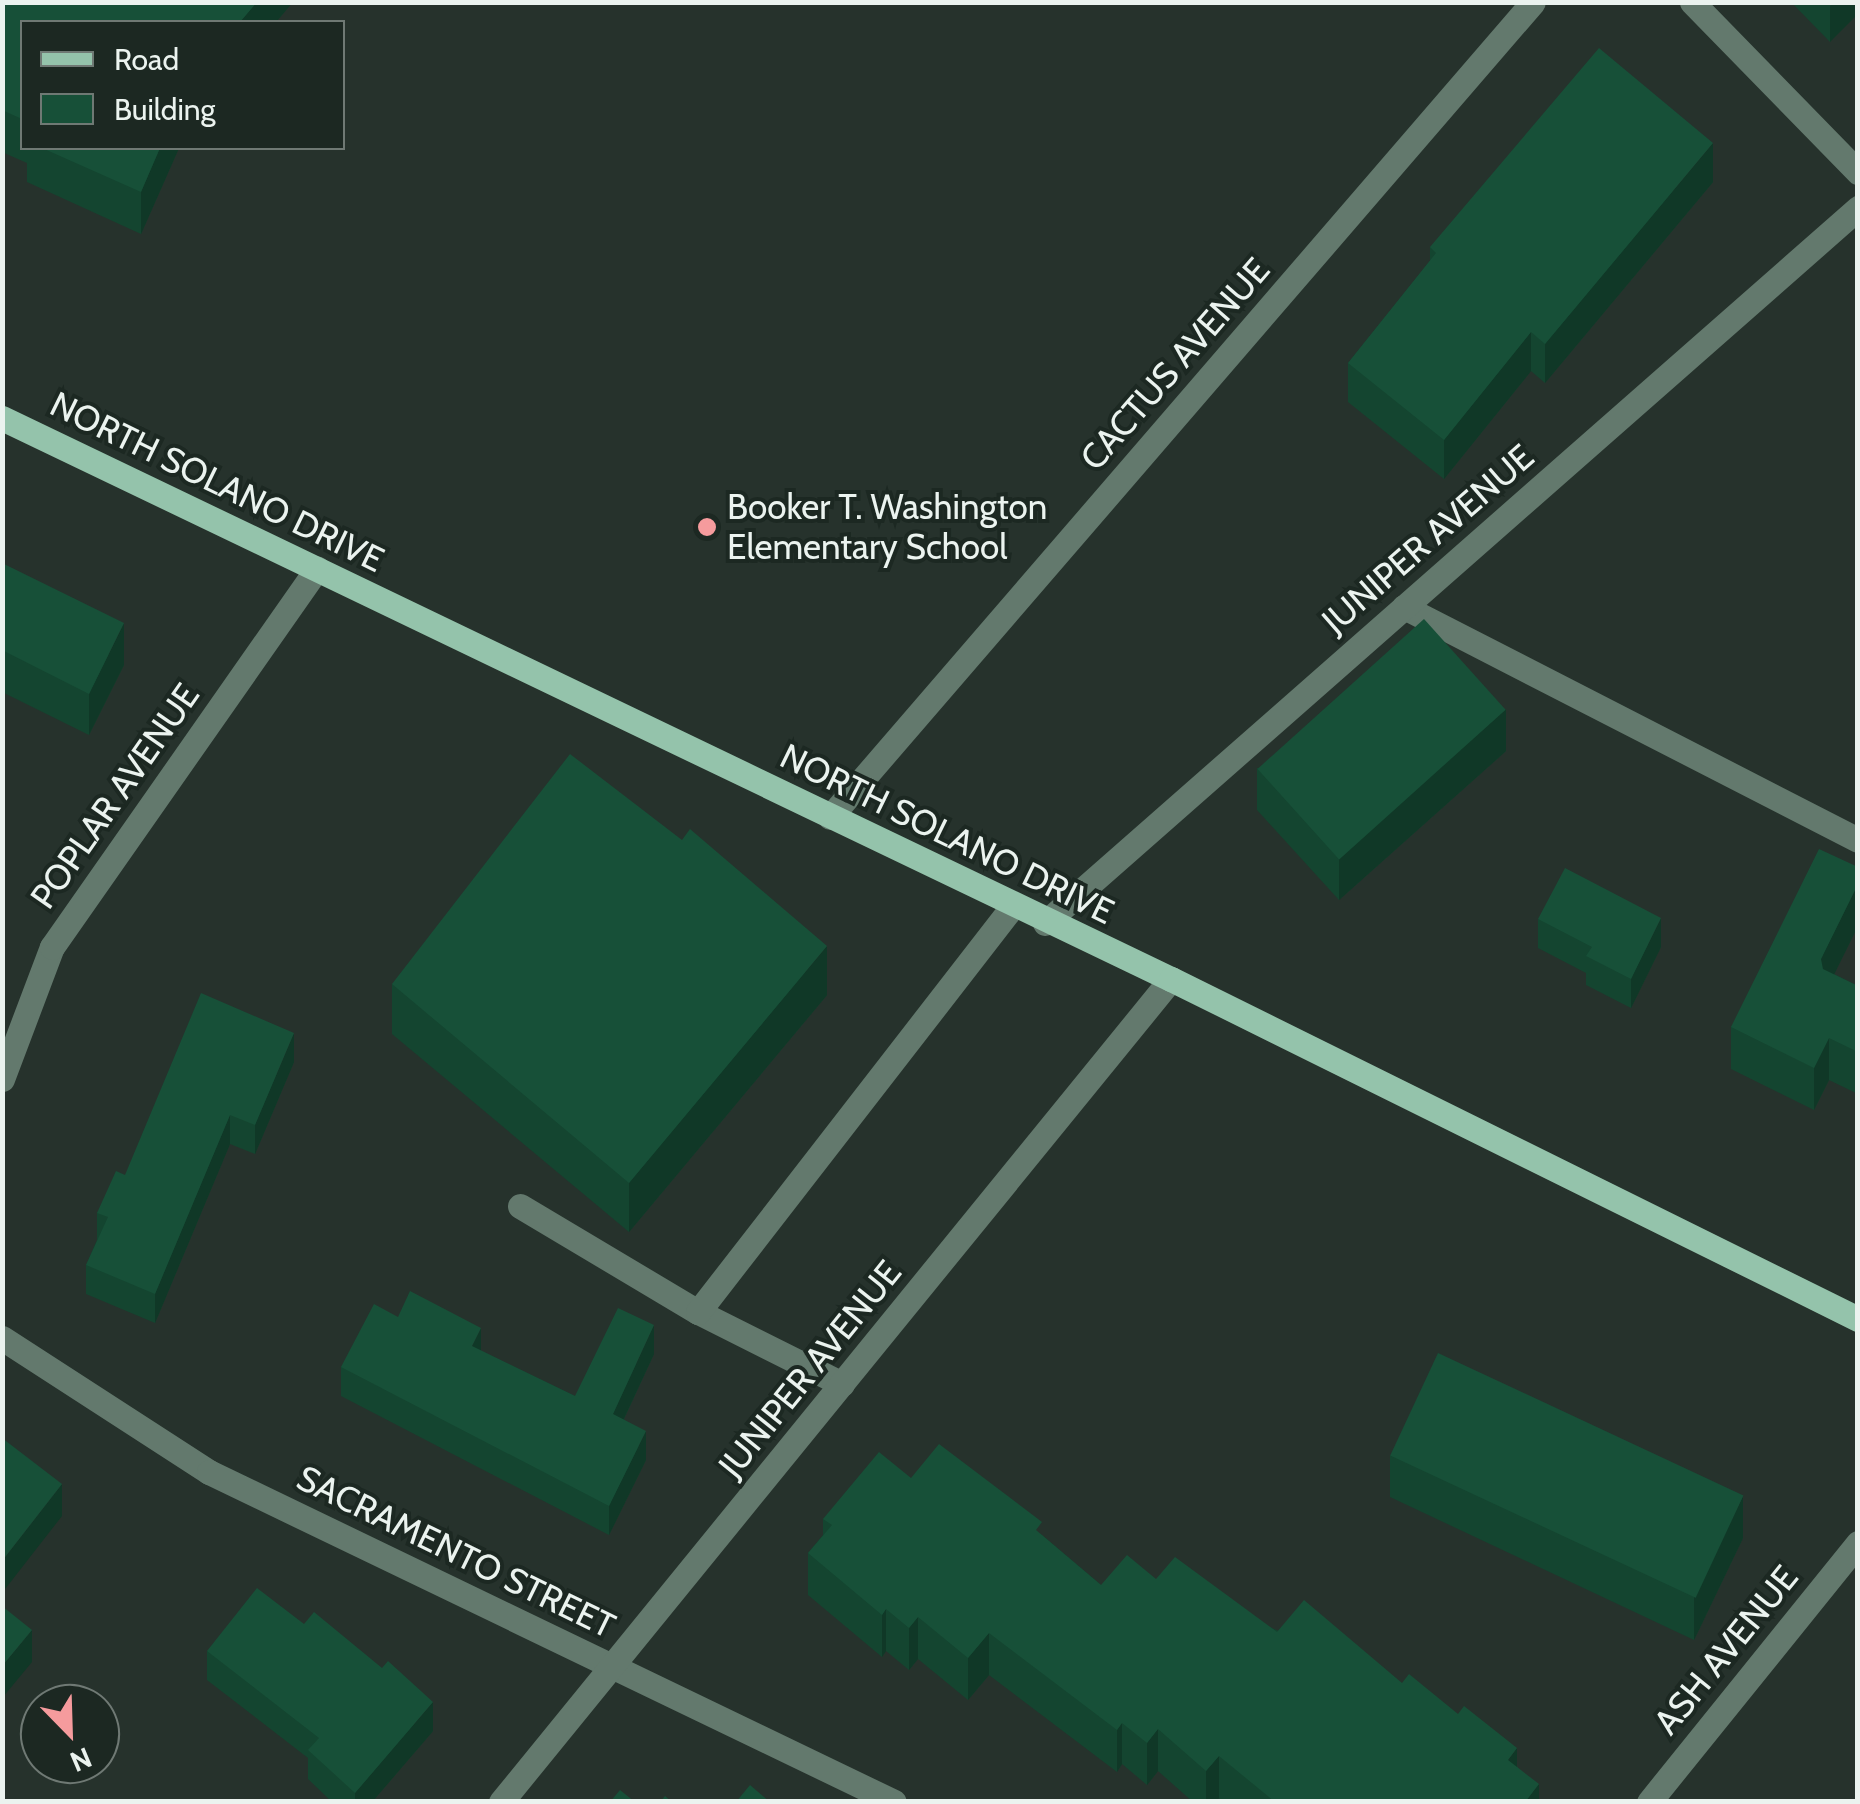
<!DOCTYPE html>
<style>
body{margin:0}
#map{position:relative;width:1860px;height:1804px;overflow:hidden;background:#26322c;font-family:Cabin,sans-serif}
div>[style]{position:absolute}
.minor>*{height:25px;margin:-12.5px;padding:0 12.5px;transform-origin:12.5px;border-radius:12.5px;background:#63796d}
.major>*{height:25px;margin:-12.5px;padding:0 12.5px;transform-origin:12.5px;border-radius:12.5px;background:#94c3ab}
.wall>*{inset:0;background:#144530}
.shaded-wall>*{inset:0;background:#103827}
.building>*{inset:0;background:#175038;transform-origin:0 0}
.dots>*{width:28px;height:28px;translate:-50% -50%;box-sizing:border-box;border:5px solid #1c2822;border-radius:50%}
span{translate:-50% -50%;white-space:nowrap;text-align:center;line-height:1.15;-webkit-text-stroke:8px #1c2822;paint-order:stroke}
.street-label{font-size:35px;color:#ebf3ef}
.poi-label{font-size:35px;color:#ebf3ef}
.left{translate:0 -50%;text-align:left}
.frame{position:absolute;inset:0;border:5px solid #ebf3ef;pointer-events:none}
.legend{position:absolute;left:20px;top:20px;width:325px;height:130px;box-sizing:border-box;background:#1c2822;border:2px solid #6f7974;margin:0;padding:12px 18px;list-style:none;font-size:30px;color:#ebf3ef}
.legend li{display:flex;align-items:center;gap:20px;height:50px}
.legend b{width:50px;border:2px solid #6f7974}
.north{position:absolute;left:20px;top:1684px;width:100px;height:100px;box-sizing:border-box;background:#1c2822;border:2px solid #6f7974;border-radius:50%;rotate:157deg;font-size:28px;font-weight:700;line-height:40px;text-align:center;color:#ebf3ef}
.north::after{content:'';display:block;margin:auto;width:35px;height:45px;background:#f59b9d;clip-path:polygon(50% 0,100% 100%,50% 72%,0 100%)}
</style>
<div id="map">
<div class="minor">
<i style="left:1692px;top:2px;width:238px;rotate:45.7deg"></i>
<i style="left:1404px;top:607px;width:510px;rotate:27.17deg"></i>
<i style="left:830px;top:817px;width:1076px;rotate:-49.22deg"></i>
<i style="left:1045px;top:923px;width:1083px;rotate:-41.33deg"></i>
<i style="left:2px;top:1079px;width:141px;rotate:-69.3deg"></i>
<i style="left:52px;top:947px;width:462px;rotate:-55deg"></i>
<i style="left:520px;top:1206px;width:207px;rotate:30.8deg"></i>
<i style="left:2px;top:1338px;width:247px;rotate:32.9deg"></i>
<i style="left:209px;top:1472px;width:760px;rotate:25.72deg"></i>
<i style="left:842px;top:1384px;width:161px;rotate:-153.4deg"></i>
<i style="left:698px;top:1312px;width:512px;rotate:-52.21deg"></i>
<i style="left:501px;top:1802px;width:1061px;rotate:-50.85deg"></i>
<i style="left:1649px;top:1802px;width:333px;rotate:-51.1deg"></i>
</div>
<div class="major">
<i style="left:2px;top:418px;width:1297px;rotate:25.64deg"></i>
<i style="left:1171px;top:979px;width:767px;rotate:26.33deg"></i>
</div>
<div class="wall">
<i style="clip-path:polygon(2px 2px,293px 2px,276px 22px,22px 22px,22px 148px,179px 148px,141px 234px,27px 182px,27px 163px,2px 152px)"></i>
<i style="clip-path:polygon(1791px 2px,1858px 2px,1830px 42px)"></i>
<i style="clip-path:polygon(1713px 182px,1545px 383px,1531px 371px,1444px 479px,1348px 402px,1348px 363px,1430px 261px,1430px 247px)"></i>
<i style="clip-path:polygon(2px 563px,124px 665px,89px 735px,2px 692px)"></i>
<i style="clip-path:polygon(1506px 751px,1339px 900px,1257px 810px,1257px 768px)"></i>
<i style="clip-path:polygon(682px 840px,827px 995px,629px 1232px,392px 1034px,392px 984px)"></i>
<i style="clip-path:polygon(1858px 867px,1858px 926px,1834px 974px,1858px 986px,1858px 1094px,1829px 1080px,1814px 1110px,1731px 1069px,1731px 1027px)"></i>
<i style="clip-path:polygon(1538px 919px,1661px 947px,1631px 1008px,1586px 985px,1586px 973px,1538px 948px)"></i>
<i style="clip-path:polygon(294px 1062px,255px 1154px,230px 1144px,155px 1323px,86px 1294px,86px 1265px,97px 1240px,97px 1213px,125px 1175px)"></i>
<i style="clip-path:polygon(398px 1317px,481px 1351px,575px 1396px,654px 1354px,624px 1419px,646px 1460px,609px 1535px,341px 1396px,341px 1367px)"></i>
<i style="clip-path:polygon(1390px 1455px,1743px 1538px,1694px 1640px,1390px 1497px)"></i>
<i style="clip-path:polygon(911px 1478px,1042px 1535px,1101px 1585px,1156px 1579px,1402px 1683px,1517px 1766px,1539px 1802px,1222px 1802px,1219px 1798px,1216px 1802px,1193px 1802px,1158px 1771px,1147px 1785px,1122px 1764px,1117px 1772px,989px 1675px,968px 1700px,918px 1659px,909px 1670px,886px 1651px,882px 1657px,808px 1595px,808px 1553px,823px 1535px,823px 1519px)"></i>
<i style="clip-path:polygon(207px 1651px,433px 1731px,372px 1802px,332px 1802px,308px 1779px,308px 1758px,207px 1680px)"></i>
</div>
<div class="shaded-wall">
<i style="clip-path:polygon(257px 2px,293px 2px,276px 22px,240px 22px)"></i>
<i style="clip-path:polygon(1833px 2px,1858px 2px,1858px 14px,1830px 42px,1830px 6px)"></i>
<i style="clip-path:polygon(1713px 143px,1713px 182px,1545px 383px,1545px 344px)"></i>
<i style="clip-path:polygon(160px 148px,179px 148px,141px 234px,141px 192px)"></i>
<i style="clip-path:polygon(1531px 332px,1531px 371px,1444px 479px,1444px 440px)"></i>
<i style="clip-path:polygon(124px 623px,124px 665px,89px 735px,89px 694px)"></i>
<i style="clip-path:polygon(1506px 709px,1506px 751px,1339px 900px,1339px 858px)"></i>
<i style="clip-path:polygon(1858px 884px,1858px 926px,1821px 1001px,1821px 959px)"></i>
<i style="clip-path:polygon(1661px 918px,1661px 947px,1631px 1008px,1631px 979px)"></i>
<i style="clip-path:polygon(827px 946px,827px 995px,629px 1232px,629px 1183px)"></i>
<i style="clip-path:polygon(294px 1033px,294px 1062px,255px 1154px,255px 1125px)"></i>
<i style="clip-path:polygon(1829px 1038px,1829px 1080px,1814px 1110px,1814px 1068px)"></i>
<i style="clip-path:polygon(230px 1115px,230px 1144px,155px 1323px,155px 1294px)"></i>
<i style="clip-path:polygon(654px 1325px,654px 1354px,613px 1442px,613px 1414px)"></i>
<i style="clip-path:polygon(481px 1328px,481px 1357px,472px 1346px)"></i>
<i style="clip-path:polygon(646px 1431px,646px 1460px,609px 1535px,609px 1506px)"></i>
<i style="clip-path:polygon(62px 1484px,62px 1516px,2px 1593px,2px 1561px)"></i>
<i style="clip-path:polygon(1743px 1496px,1743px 1538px,1694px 1640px,1694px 1598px)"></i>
<i style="clip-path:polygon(886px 1609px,886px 1651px,882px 1657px,882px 1615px)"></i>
<i style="clip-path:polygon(918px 1617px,918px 1659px,909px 1670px,909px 1628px)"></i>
<i style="clip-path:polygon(32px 1630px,32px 1662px,3px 1697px,3px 1665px)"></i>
<i style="clip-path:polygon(989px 1633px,989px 1675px,968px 1700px,968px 1658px)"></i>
<i style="clip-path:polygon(433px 1702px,433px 1731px,372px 1802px,355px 1802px,355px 1793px)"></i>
<i style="clip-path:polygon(1122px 1723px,1122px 1764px,1117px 1772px,1117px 1730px)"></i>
<i style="clip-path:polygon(1158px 1729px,1158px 1771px,1147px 1785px,1147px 1743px)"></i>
<i style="clip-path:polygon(1517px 1748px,1517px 1790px,1508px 1760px)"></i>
<i style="clip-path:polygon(1219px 1756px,1219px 1798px,1216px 1802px,1206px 1802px,1206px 1771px)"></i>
<i style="clip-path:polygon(1539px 1784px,1539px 1802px,1525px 1802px)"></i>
</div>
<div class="building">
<i style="clip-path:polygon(2px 2px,257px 2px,240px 22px,22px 22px,22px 119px,2px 110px)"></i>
<i style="clip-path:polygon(1599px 48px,1713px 143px,1545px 344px,1531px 332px,1444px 440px,1348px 363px,1436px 253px,1430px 247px)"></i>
<i style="clip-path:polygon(42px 148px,160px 148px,141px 192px)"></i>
<i style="clip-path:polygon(2px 563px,124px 623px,89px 694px,2px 650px)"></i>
<i style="left:1424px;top:619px;width:122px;height:224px;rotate:48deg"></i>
<i style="clip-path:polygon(570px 754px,682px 840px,690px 829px,827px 946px,629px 1183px,392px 984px)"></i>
<i style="clip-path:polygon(1819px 849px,1858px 867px,1858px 884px,1821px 959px,1823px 969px,1858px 986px,1858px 1052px,1829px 1038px,1814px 1068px,1731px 1027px)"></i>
<i style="clip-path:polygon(1565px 868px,1661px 918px,1631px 979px,1586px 956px,1592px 947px,1538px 919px)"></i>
<i style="clip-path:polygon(201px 993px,294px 1033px,255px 1125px,230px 1115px,155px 1294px,86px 1265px,108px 1217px,97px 1213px,116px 1171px,125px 1175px)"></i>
<i style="clip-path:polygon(410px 1291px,481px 1328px,472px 1346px,575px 1396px,618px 1308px,654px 1325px,613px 1414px,646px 1431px,609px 1506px,341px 1367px,374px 1304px,398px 1317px)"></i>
<i style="left:1438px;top:1353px;width:337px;height:113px;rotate:25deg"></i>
<i style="clip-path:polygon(2px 1438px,62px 1484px,2px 1561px)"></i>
<i style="clip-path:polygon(939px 1444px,1042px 1522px,1036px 1530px,1101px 1585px,1127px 1555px,1156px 1579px,1175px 1557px,1277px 1632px,1304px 1600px,1402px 1683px,1409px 1674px,1458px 1714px,1464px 1706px,1517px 1748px,1508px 1760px,1539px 1784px,1525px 1802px,1275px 1802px,1219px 1756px,1206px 1771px,1158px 1729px,1147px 1743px,1122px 1723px,1117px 1730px,989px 1633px,968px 1658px,918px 1617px,909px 1628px,886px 1609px,882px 1615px,808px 1553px,832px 1525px,823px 1519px,879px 1452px,911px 1478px)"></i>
<i style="clip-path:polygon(257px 1588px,304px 1624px,314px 1612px,382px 1668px,388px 1661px,433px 1702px,355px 1793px,308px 1750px,319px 1738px,207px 1651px)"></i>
<i style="clip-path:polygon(2px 1606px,32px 1630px,3px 1665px,2px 1665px)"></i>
<i style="clip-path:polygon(750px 1785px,770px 1802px,736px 1802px)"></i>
<i style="clip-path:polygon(620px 1790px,635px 1802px,610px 1802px)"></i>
<i style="clip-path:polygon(665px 1796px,672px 1802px,660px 1802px)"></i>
</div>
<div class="dots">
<i style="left:707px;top:527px;background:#f59b9d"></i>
</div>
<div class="street-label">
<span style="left:1175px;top:364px;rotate:-49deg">CACTUS AVENUE</span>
<span style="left:217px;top:482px;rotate:26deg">NORTH SOLANO DRIVE</span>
<span style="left:1428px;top:539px;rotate:-41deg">JUNIPER AVENUE</span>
<span style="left:115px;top:796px;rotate:-55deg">POPLAR AVENUE</span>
<span style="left:947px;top:834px;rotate:26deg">NORTH SOLANO DRIVE</span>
<span style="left:810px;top:1369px;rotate:-51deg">JUNIPER AVENUE</span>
<span style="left:456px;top:1552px;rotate:26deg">SACRAMENTO STREET</span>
<span style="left:1726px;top:1650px;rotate:-51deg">ASH AVENUE</span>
</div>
<div class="poi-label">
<span class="left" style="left:727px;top:527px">Booker T. Washington<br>Elementary School</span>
</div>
<div class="frame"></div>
<ul class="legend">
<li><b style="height:12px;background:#94c3ab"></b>Road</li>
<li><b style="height:28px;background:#175038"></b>Building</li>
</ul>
<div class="north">N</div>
</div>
